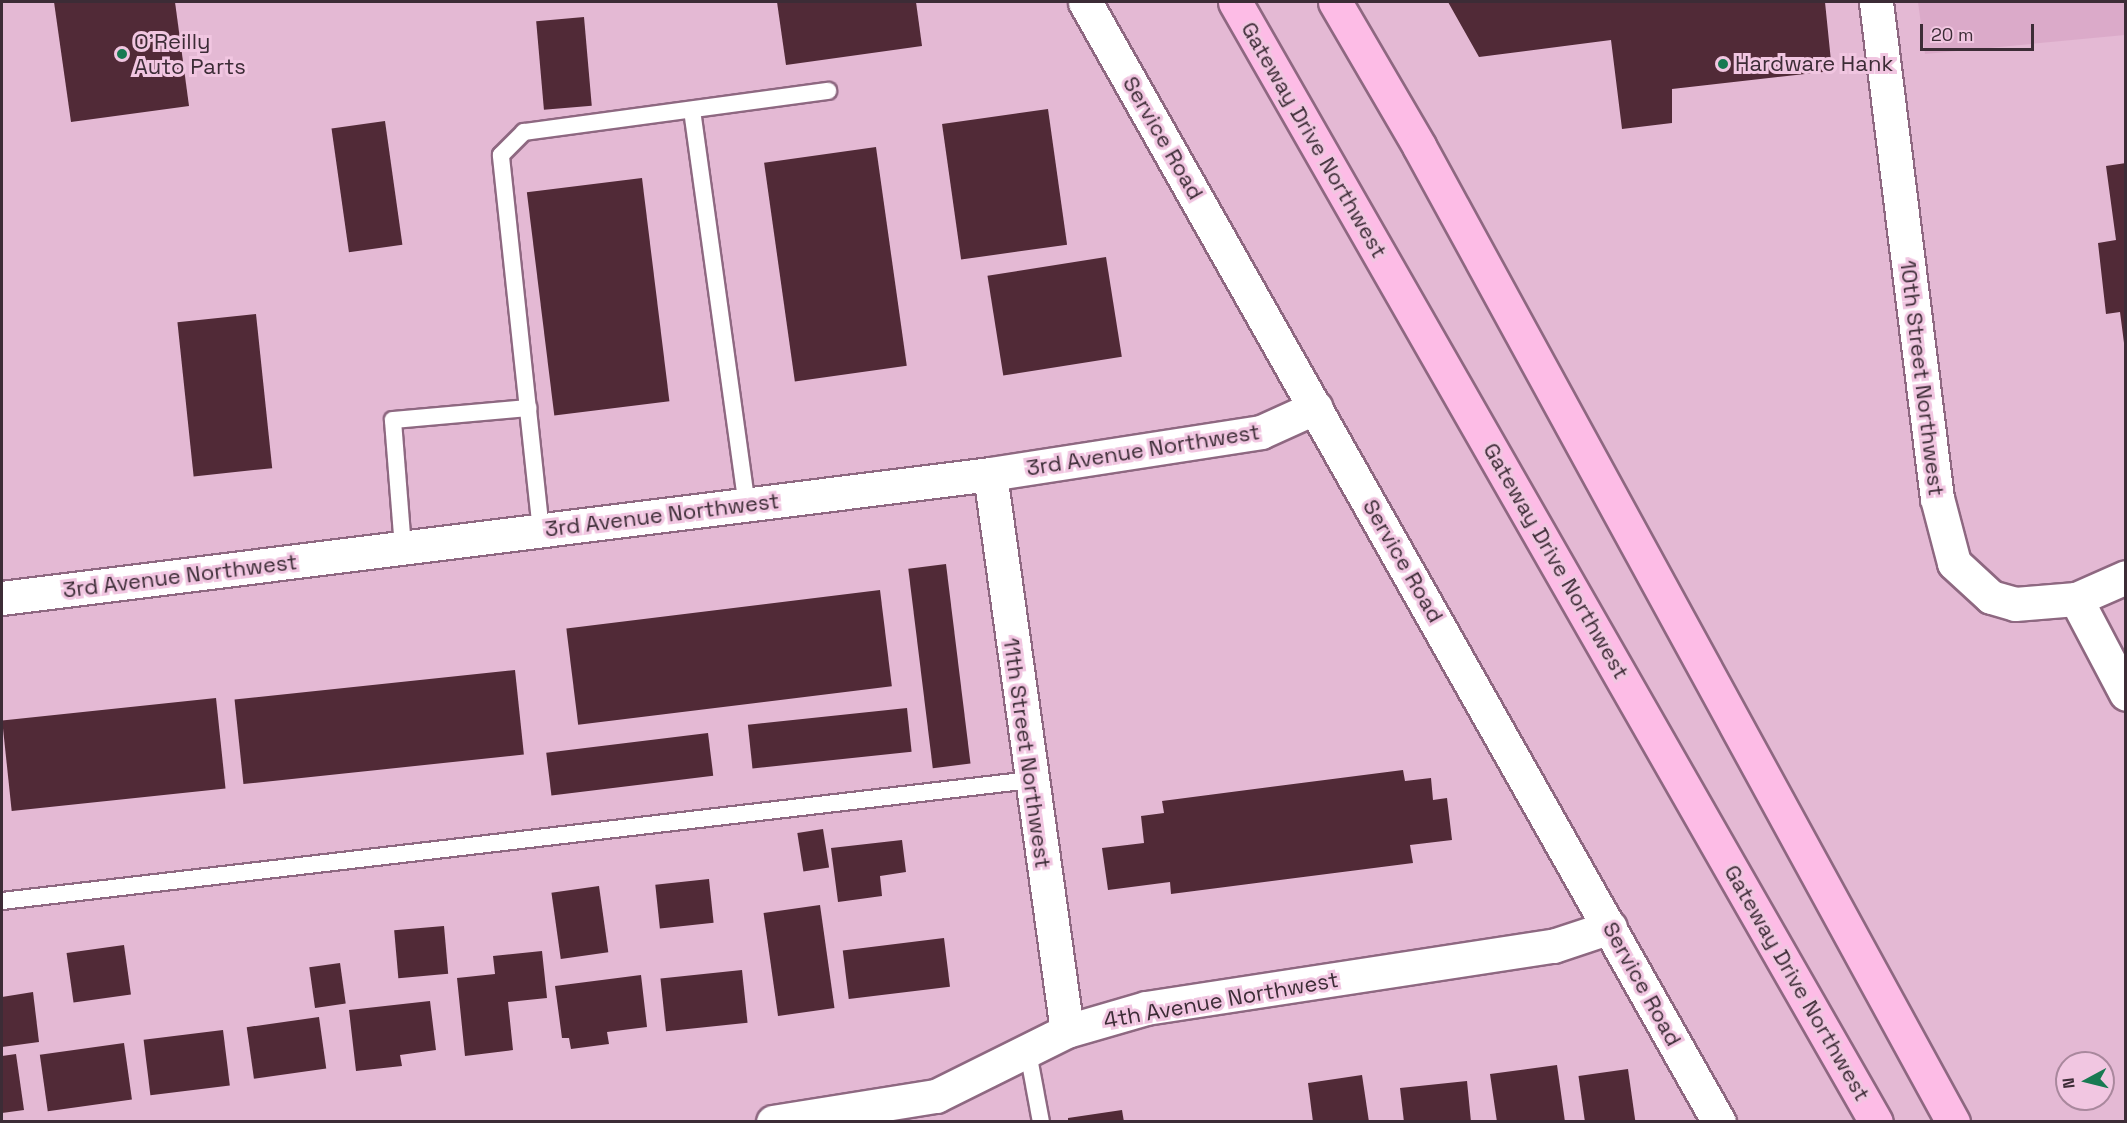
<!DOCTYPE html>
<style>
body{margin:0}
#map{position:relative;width:2127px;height:1123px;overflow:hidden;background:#e4b9d4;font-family:"Space Grotesk",sans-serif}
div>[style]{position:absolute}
.built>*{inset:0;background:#dbaac9}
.building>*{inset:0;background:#512a37;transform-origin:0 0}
.roads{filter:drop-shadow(2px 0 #8e6881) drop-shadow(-2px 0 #8e6881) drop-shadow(0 2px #8e6881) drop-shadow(0 -2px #8e6881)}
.lane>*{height:16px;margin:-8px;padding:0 8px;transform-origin:8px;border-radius:8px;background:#fff}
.street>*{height:33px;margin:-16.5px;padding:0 16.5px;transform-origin:16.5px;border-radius:16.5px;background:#fff}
.highway>*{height:33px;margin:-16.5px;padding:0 16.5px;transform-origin:16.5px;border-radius:16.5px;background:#fdbce6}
.dots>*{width:16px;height:16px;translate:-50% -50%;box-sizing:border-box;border:3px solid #f1c6e1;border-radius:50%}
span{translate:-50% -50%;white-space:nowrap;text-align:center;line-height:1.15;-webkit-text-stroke:6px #f1c6e1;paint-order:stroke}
.poi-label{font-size:22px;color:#3c2c36}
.left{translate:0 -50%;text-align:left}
.street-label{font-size:22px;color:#3c2c36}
.frame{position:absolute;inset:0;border:3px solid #3c2c36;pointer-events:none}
.north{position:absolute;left:2055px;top:1051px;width:60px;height:60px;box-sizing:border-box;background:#f1c6e1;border:2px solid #a9889d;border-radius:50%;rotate:263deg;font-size:16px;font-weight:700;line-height:24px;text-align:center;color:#3c2c36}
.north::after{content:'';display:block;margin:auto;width:21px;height:27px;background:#187a52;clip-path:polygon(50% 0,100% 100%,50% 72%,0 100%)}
.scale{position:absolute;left:1920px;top:24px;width:114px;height:27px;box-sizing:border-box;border:3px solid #3c2c36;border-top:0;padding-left:8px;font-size:18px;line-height:21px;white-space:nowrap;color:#3c2c36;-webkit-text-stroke:4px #f1c6e1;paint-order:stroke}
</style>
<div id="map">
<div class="built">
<i style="clip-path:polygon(1918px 2px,2125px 2px,2125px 35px,1925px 54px)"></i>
</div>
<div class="building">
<i style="clip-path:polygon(54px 2px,175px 2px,189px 106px,71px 122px)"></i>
<i style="clip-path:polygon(777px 2px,916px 2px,922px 46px,786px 65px)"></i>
<i style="clip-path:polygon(1448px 2px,1825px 2px,1832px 71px,1672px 89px,1672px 123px,1622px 129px,1611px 40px,1479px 57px)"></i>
<i style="left:584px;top:17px;width:89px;height:48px;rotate:85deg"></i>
<i style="left:1048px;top:109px;width:137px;height:107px;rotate:82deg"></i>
<i style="left:385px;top:121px;width:125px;height:54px;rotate:82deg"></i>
<i style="left:876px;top:147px;width:221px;height:113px;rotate:82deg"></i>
<i style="clip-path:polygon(2126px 163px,2126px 343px,2124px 343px,2120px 312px,2106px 314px,2098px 243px,2116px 240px,2106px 166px)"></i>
<i style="left:642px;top:178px;width:225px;height:116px;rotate:83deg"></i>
<i style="left:1106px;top:257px;width:101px;height:120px;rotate:81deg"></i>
<i style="left:256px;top:314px;width:155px;height:79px;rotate:84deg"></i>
<i style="left:946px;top:564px;width:201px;height:38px;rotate:83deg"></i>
<i style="left:880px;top:590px;width:97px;height:316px;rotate:83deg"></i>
<i style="left:515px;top:670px;width:85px;height:282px;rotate:84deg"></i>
<i style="left:216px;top:698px;width:91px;height:215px;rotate:84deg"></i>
<i style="left:907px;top:708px;width:44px;height:160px;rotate:84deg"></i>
<i style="left:708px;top:733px;width:43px;height:163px;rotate:83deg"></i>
<i style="clip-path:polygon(1403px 770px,1405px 781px,1431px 778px,1433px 800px,1447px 798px,1452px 840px,1410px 845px,1413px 863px,1171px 894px,1170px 882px,1108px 890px,1102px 848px,1144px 843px,1141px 816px,1164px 813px,1162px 801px)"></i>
<i style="left:823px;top:829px;width:39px;height:26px;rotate:81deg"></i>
<i style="clip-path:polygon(902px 840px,906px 872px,880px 876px,882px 896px,838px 902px,831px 848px)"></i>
<i style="left:709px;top:879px;width:44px;height:54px;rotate:84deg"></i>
<i style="left:599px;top:886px;width:67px;height:48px;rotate:82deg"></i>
<i style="left:820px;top:905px;width:104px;height:57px;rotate:82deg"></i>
<i style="left:444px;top:926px;width:48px;height:50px;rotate:85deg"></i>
<i style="left:944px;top:938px;width:49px;height:102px;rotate:83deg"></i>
<i style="left:124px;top:945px;width:50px;height:58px;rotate:82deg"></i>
<i style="clip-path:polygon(542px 951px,547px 998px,508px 1002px,513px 1050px,465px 1056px,457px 978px,495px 974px,493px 956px)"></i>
<i style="left:340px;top:963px;width:41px;height:31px;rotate:82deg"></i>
<i style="left:742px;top:970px;width:53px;height:82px;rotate:84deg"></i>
<i style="clip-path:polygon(641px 975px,647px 1027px,607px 1032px,609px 1044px,571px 1049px,569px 1038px,562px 1038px,555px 986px)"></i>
<i style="clip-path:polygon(33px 992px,39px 1042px,2px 1047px,2px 997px)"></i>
<i style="clip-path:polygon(430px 1001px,436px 1050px,400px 1055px,402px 1066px,356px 1071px,349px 1010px)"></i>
<i style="left:319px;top:1017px;width:52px;height:73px;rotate:82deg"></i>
<i style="left:223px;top:1030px;width:56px;height:80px;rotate:83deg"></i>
<i style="left:124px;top:1043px;width:57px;height:85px;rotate:82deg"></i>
<i style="clip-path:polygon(16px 1054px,24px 1110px,2px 1113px,2px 1056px)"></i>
<i style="clip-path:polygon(1557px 1065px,1565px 1122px,1497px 1122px,1490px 1074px)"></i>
<i style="left:1628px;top:1069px;width:53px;height:50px;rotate:82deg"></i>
<i style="clip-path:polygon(1362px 1075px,1369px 1122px,1313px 1122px,1308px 1083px)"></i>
<i style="clip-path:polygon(1467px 1081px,1471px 1122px,1404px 1122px,1400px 1088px)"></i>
<i style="clip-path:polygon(1122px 1110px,1124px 1122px,1068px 1122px,1068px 1118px)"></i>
</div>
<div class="roads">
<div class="lane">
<i style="left:692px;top:110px;width:398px;rotate:82.1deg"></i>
<i style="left:541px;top:531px;width:378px;rotate:-96.1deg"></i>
<i style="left:501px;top:155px;width:33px;rotate:-45deg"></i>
<i style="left:524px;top:132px;width:307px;rotate:-7.7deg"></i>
<i style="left:403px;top:548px;width:128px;rotate:-94.5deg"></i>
<i style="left:393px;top:420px;width:136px;rotate:-5.1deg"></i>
<i style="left:2px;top:901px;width:1036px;rotate:-6.71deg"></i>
<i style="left:1028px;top:1052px;width:71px;rotate:79.5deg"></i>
</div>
<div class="street">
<i style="left:1085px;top:2px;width:1287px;rotate:60.49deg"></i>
<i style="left:1876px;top:2px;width:500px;rotate:83deg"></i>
<i style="left:1937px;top:498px;width:67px;rotate:75.3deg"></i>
<i style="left:1954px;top:563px;width:50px;rotate:42.6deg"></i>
<i style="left:1991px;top:597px;width:25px;rotate:16deg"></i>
<i style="left:2015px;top:604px;width:61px;rotate:-4.7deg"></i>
<i style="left:2076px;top:599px;width:55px;rotate:-23.7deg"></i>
<i style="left:990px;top:474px;width:562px;rotate:82.13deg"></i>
<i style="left:2px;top:598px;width:996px;rotate:-7.15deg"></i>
<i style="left:990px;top:474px;width:274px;rotate:-8.8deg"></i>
<i style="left:1261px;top:432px;width:60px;rotate:-24.4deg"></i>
<i style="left:2076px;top:599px;width:107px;rotate:62.2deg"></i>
<i style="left:773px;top:1122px;width:165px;rotate:-9.1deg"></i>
<i style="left:936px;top:1096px;width:146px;rotate:-26.4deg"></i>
<i style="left:1067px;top:1031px;width:82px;rotate:-16.2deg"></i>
<i style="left:1146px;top:1008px;width:412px;rotate:-8.7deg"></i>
<i style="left:1553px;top:946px;width:60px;rotate:-18.4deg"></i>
</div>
<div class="highway">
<i style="left:1235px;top:2px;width:1290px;rotate:60.22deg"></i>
<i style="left:1335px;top:2px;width:167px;rotate:59.7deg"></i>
<i style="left:1419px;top:146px;width:1113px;rotate:61.32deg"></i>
</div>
</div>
<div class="dots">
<i style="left:122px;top:54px;background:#187a52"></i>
<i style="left:1723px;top:64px;background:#187a52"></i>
</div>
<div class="poi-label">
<span class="left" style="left:134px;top:54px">O'Reilly<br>Auto Parts</span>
<span class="left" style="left:1735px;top:64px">Hardware Hank</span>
</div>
<div class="street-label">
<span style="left:1163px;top:138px;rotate:60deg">Service Road</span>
<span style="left:1314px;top:140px;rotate:60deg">Gateway Drive Northwest</span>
<span style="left:1922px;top:378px;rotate:83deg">10th Street Northwest</span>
<span style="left:1143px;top:450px;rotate:-9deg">3rd Avenue Northwest</span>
<span style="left:662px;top:515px;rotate:-7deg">3rd Avenue Northwest</span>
<span style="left:1403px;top:561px;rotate:60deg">Service Road</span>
<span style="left:1556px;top:561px;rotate:60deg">Gateway Drive Northwest</span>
<span style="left:180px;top:576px;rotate:-7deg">3rd Avenue Northwest</span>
<span style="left:1027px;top:753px;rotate:82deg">11th Street Northwest</span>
<span style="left:1797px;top:983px;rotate:60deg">Gateway Drive Northwest</span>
<span style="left:1642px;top:984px;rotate:61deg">Service Road</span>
<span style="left:1221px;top:1000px;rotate:-10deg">4th Avenue Northwest</span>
</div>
<div class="frame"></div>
<div class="north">N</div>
<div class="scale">20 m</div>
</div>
